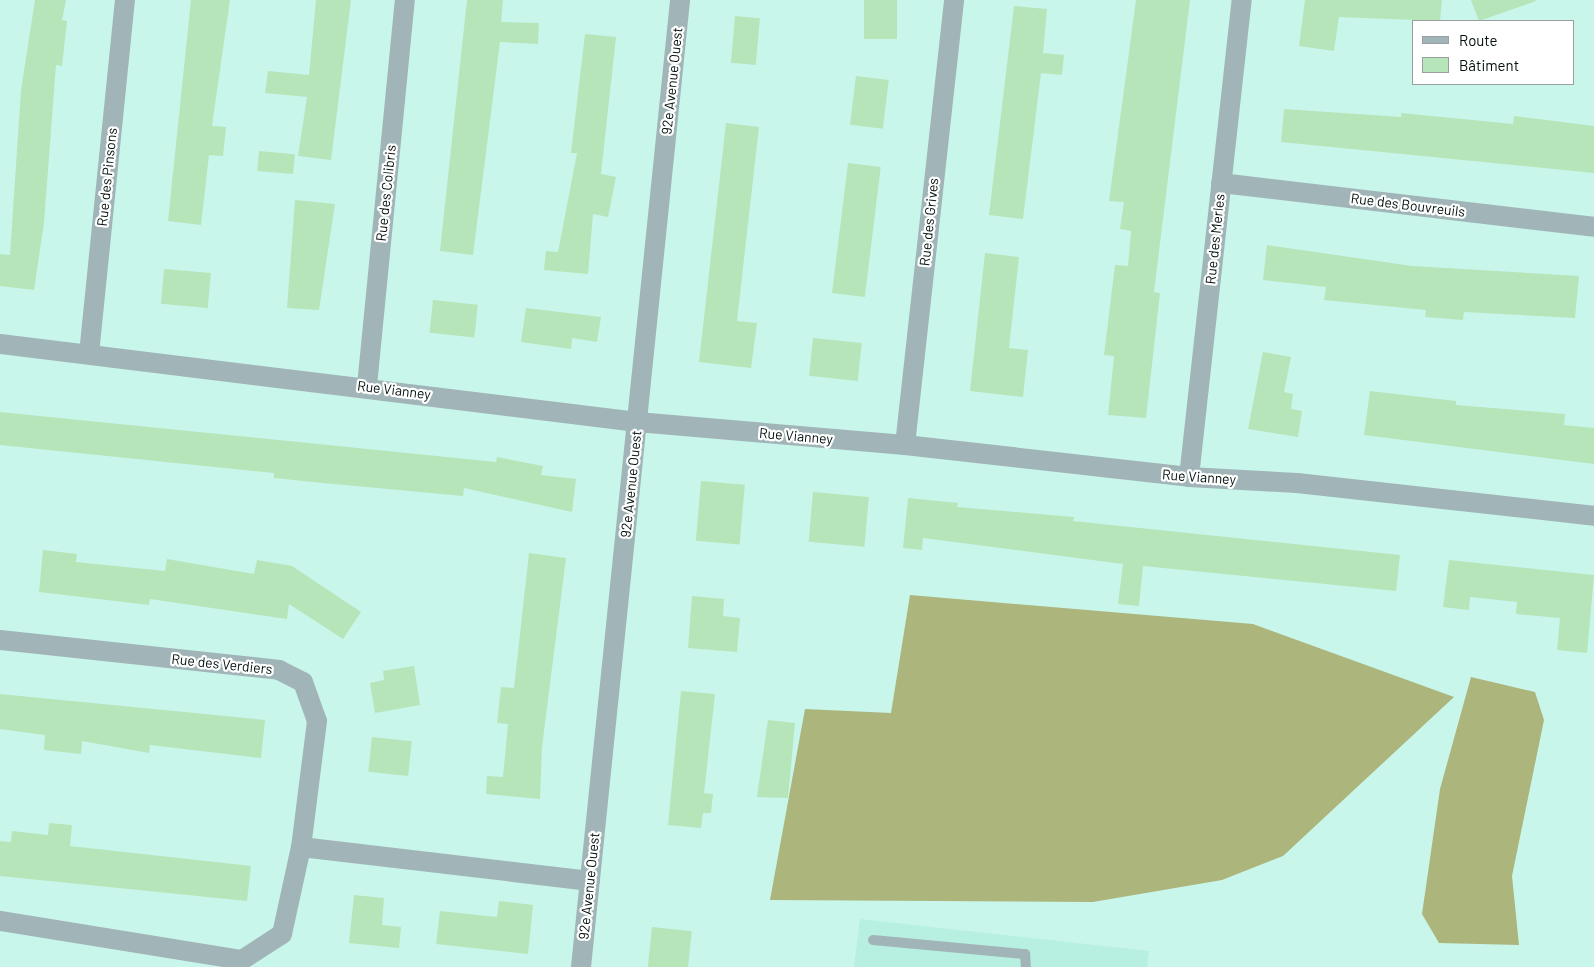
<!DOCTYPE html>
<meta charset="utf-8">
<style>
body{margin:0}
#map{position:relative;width:1594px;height:967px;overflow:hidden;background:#c9f6eb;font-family:Barlow,sans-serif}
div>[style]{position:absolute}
.built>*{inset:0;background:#b7efe1}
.forest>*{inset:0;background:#acb57c}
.building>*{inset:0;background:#b6e5b9;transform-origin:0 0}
.lane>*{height:10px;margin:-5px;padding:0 5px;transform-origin:5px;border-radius:5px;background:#a1b5b8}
.street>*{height:20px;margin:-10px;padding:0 10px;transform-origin:10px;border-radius:10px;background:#a1b5b8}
span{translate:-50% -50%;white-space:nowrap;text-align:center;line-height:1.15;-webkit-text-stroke:4.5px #fff;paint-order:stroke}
.street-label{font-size:14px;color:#010f0c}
.legend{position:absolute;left:1412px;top:20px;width:162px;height:65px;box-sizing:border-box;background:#fff;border:1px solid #999f9e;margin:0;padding:6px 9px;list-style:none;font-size:15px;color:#010f0c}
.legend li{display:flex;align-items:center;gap:10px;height:25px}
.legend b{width:25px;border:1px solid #999f9e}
</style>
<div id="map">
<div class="built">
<i style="clip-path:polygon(860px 919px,1149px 951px,1147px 967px,854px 967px)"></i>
</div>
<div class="forest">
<i style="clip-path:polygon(910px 595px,1253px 624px,1454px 697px,1283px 856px,1222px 880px,1093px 902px,770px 900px,805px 709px,891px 713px)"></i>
<i style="clip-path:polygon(1471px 677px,1535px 692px,1544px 720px,1512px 876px,1519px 945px,1439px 943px,1422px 914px,1440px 789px)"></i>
</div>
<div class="building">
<i style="clip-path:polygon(35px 0,66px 0,62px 20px,67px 21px,62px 66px,56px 65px,44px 223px,34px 290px,0 286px,0 254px,10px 255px,21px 90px)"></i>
<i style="clip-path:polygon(191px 0,230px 0,212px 126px,226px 127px,223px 156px,209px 155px,201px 225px,168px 221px)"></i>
<i style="clip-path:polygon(316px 0,351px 0,331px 160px,298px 156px,307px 97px,265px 93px,268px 71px,309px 75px)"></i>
<i style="clip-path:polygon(467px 0,503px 0,501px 22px,539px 23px,538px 44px,500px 42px,473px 255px,440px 251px)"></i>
<i style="left:864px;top:0;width:33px;height:39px"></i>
<i style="clip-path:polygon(1136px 0,1190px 0,1154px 292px,1160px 293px,1146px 418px,1108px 415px,1114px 356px,1104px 355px,1115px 265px,1128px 266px,1131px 231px,1120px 229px,1124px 202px,1109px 201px)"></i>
<i style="clip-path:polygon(1305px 0,1442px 0,1440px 21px,1339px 17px,1334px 51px,1299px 46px)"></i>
<i style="clip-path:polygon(1471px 0,1535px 0,1536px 1px,1479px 21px)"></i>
<i style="clip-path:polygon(1014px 6px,1047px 9px,1043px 53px,1064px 55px,1062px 75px,1041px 73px,1023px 219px,989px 215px)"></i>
<i style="left:735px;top:16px;width:25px;height:47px;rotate:5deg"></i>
<i style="clip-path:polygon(585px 34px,616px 37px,601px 174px,616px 177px,608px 217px,593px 214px,588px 274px,544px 270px,546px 251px,558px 252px,577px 153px,571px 153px)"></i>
<i style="left:856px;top:76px;width:33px;height:49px;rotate:7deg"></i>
<i style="clip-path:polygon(1284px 109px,1401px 117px,1401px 113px,1513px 124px,1514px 116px,1594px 126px,1594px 173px,1281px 142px)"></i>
<i style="clip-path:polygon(726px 123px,759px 127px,737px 321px,757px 323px,751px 368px,699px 362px)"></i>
<i style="left:259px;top:151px;width:36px;height:20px;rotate:5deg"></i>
<i style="left:848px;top:163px;width:33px;height:131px;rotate:7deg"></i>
<i style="clip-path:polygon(295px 200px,335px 204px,319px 310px,287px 308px)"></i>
<i style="clip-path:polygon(1267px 245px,1412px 266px,1579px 276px,1575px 318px,1464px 312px,1463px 320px,1425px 317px,1426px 310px,1324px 300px,1326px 287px,1263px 280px)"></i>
<i style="clip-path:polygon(985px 253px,1019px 257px,1009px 348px,1028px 350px,1023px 397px,970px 391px)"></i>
<i style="left:164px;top:269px;width:47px;height:35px;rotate:5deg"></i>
<i style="left:433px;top:300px;width:45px;height:33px;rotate:6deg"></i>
<i style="clip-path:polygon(526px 308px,601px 317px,597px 342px,572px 338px,571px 349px,521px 342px)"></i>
<i style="left:813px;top:338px;width:49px;height:38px;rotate:6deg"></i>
<i style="clip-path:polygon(1263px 352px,1291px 357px,1284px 392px,1293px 394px,1291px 409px,1302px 411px,1298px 437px,1248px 429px)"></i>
<i style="clip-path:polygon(1370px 391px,1456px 401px,1456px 405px,1565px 414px,1564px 425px,1594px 428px,1594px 464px,1364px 435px)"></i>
<i style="clip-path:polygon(0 412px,496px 462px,497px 457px,543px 466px,541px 475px,576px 479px,572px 512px,464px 488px,463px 496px,323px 483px,274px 478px,274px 473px,0 445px)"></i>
<i style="left:701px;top:481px;width:44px;height:60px;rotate:5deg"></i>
<i style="left:813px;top:492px;width:56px;height:50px;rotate:5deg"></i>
<i style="clip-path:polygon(908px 498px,958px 503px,957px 507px,1074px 517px,1073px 521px,1400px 555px,1396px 591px,1143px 566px,1139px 606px,1118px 604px,1123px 564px,923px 538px,922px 550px,903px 548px)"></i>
<i style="clip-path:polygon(43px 550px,77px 554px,76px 562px,165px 571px,167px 559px,254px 574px,257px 560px,292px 566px,361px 612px,343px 639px,289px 604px,287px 619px,150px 599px,149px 605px,39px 592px)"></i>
<i style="clip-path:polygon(529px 553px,566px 558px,542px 747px,540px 799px,486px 794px,487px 776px,503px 777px,508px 724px,497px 723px,501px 687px,514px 688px)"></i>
<i style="clip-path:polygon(1449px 560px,1594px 575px,1587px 653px,1557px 650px,1560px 618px,1516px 614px,1517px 602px,1470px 597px,1469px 610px,1443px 607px)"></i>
<i style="clip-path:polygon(692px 596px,724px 599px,723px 616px,740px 618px,737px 652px,688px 648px)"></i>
<i style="clip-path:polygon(414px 666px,420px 705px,375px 713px,370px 683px,384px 680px,383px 671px)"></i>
<i style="clip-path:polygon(681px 691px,715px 694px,704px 793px,713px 794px,711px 813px,703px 813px,701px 828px,668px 825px)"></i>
<i style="clip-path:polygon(0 694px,265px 720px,261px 758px,150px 745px,149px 753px,82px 741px,81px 754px,44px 750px,45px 735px,0 729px)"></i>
<i style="clip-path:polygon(768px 720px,795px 723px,788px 798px,757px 797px)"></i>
<i style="left:372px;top:737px;width:40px;height:35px;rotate:6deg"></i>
<i style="clip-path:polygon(49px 823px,72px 825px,70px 846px,251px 866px,247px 901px,0 876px,0 841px,11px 842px,12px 831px,48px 835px)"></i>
<i style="clip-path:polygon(354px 895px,384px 898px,382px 925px,401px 927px,399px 948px,349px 943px)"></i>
<i style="clip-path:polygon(499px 901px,533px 905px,528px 954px,436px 944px,440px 911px,497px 917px)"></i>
<i style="left:652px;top:927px;width:40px;height:40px;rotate:6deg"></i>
</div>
<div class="lane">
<i style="left:873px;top:940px;width:153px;rotate:5.3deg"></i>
<i style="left:1025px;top:954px;width:13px;rotate:86deg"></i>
</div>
<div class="street">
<i style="left:1221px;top:183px;width:376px;rotate:6.7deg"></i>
<i style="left:0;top:344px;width:642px;rotate:6.98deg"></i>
<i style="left:637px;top:422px;width:269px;rotate:4.9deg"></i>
<i style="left:905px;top:445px;width:286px;rotate:6.4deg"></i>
<i style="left:1189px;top:477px;width:108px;rotate:3.2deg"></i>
<i style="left:1297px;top:483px;width:299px;rotate:6.3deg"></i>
<i style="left:89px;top:354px;width:356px;rotate:-84.2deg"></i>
<i style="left:367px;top:386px;width:388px;rotate:-84.4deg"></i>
<i style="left:905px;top:445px;width:448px;rotate:-83.7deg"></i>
<i style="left:1189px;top:477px;width:480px;rotate:-83.7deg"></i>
<i style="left:0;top:640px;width:281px;rotate:6.1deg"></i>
<i style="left:279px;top:670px;width:27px;rotate:27deg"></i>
<i style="left:303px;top:682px;width:41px;rotate:70.3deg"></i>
<i style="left:317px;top:721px;width:127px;rotate:97.2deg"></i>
<i style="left:301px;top:847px;width:89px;rotate:102.3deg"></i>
<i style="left:282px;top:934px;width:48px;rotate:147deg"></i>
<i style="left:242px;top:960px;width:245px;rotate:-170.8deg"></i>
<i style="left:301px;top:847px;width:291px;rotate:6.7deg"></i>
<i style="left:581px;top:967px;width:972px;rotate:-84.15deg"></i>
</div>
<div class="street-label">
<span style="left:672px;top:81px;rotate:-84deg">92e Avenue Ouest</span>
<span style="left:107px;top:177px;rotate:-84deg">Rue des Pinsons</span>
<span style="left:386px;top:193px;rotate:-84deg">Rue des Colibris</span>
<span style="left:1408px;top:205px;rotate:7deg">Rue des Bouvreuils</span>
<span style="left:929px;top:222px;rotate:-84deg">Rue des Grives</span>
<span style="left:1215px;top:239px;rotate:-84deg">Rue des Merles</span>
<span style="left:394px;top:390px;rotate:7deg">Rue Vianney</span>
<span style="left:796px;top:436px;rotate:5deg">Rue Vianney</span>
<span style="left:1199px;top:477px;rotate:4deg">Rue Vianney</span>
<span style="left:631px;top:484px;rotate:-84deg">92e Avenue Ouest</span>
<span style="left:222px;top:664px;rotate:6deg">Rue des Verdiers</span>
<span style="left:589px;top:886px;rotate:-84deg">92e Avenue Ouest</span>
</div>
<ul class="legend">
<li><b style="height:6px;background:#a1b5b8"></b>Route</li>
<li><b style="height:14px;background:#b6e5b9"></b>Bâtiment</li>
</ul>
</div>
